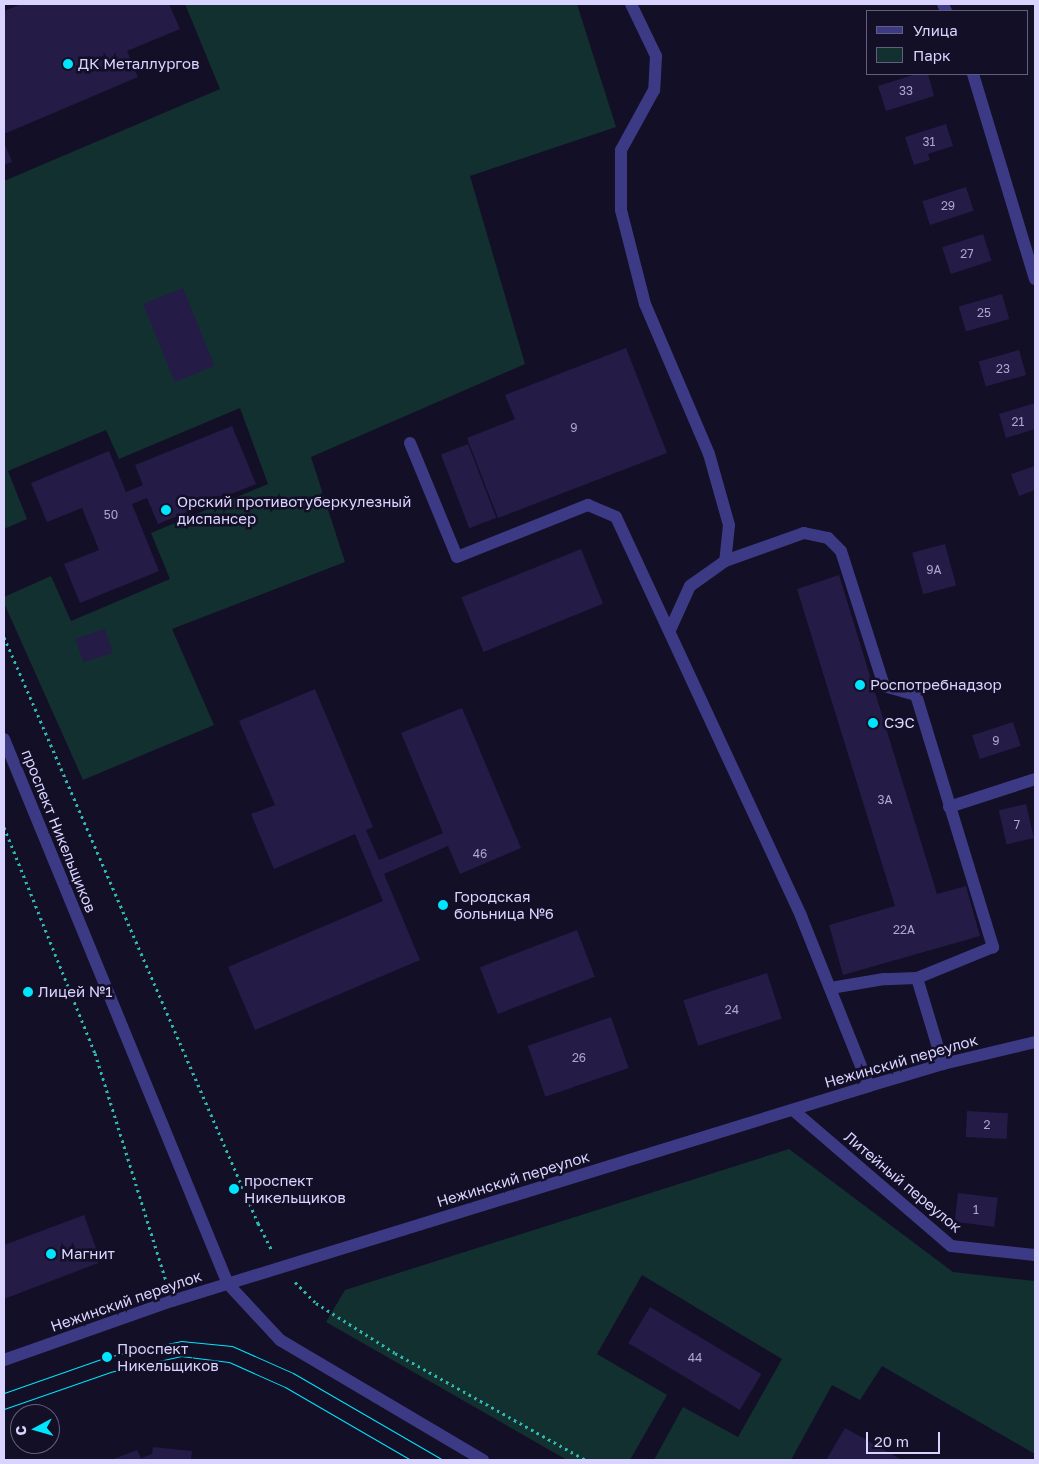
<!DOCTYPE html>
<meta charset="utf-8">
<style>
body{margin:0}
#map{position:relative;width:1039px;height:1464px;overflow:hidden;background:#130f26;font-family:"Golos Text",sans-serif}
div>[style]{position:absolute}
.green>*{inset:0;background:#12302f}
.building>*{inset:0;background:#241b47;transform-origin:0 0}
.path>*{height:3px;margin-top:-1.5px;transform-origin:0;background:repeating-linear-gradient(90deg,#2fb8b0 0 2.5px,transparent 0 6.5px)}
.minor>*{height:12px;margin:-6px;padding:0 6px;transform-origin:6px;border-radius:6px;background:#3d3a85}
.tram>*{height:1px;margin:-0.5px;padding:0 0.5px;transform-origin:0.5px;border-radius:0.5px;background:#00e5ff}
.dots>*{width:14px;height:14px;translate:-50% -50%;box-sizing:border-box;border:2px solid #130f26;border-radius:50%}
span{translate:-50% -50%;white-space:nowrap;text-align:center;line-height:1.15;-webkit-text-stroke:5px #130f26;paint-order:stroke}
.number-label{font-size:12px;color:#aca6d1}
.number-label span{-webkit-text-stroke-width:0}
.poi-label{font-size:15px;color:#d9d4ff}
.left{translate:0 -50%;text-align:left}
.street-label{font-size:15px;color:#d9d4ff}
.frame{position:absolute;inset:0;border:5px solid #d9d4ff;pointer-events:none}
.legend{position:absolute;left:866px;top:10px;width:162px;height:65px;box-sizing:border-box;background:#130f26;border:1px solid #625e7d;margin:0;padding:6px 9px;list-style:none;font-size:15px;color:#d9d4ff}
.legend li{display:flex;align-items:center;gap:10px;height:25px}
.legend b{width:25px;border:1px solid #625e7d}
.north{position:absolute;left:10px;top:1404px;width:50px;height:50px;box-sizing:border-box;background:#130f26;border:1px solid #625e7d;border-radius:50%;rotate:264deg;font-size:14px;font-weight:700;line-height:20px;text-align:center;color:#d9d4ff}
.north::after{content:'';display:block;margin:auto;width:18px;height:22px;background:#00e5ff;clip-path:polygon(50% 0,100% 100%,50% 72%,0 100%)}
.scale{position:absolute;left:866px;top:1432px;width:74px;height:22px;box-sizing:border-box;border:2px solid #d9d4ff;border-top:0;padding-left:6px;font-size:15px;line-height:18px;white-space:nowrap;color:#d9d4ff;-webkit-text-stroke:4px #130f26;paint-order:stroke}
</style>
<div id="map">
<div class="green">
<i style="clip-path:polygon(185px 4px,577px 4px,616px 127px,470px 176px,525px 364px,311px 457px,345px 562px,172px 629px,214px 725px,83px 780px,4px 603px,4px 597px,51px 576px,71px 621px,170px 579px,151px 533px,268px 484px,240px 408px,119px 459px,106px 430px,8px 471px,27px 519px,4px 529px,4px 181px,220px 89px)"></i>
<i style="clip-path:polygon(789px 1149px,953px 1272px,1035px 1281px,1035px 1454px,882px 1366px,860px 1400px,832px 1385px,791px 1460px,654px 1460px,683px 1407px,738px 1437px,782px 1359px,642px 1275px,597px 1354px,667px 1395px,630px 1460px,567px 1460px,326px 1322px,345px 1290px)"></i>
</div>
<div class="building">
<i style="clip-path:polygon(21px 4px,169px 4px,180px 29px,127px 51px,138px 77px,4px 134px,4px 11px)"></i>
<i style="clip-path:polygon(916px 74px,928px 74px,934px 96px,886px 111px,878px 86px)"></i>
<i style="clip-path:polygon(946px 124px,953px 146px,928px 154px,930px 160px,914px 165px,905px 137px)"></i>
<i style="clip-path:polygon(4px 142px,12px 162px,4px 165px)"></i>
<i style="left:966px;top:187px;width:25px;height:46px;rotate:72deg"></i>
<i style="left:983px;top:234px;width:28px;height:43px;rotate:72deg"></i>
<i style="left:183px;top:288px;width:84px;height:43px;rotate:68deg"></i>
<i style="left:1002px;top:294px;width:26px;height:45px;rotate:74deg"></i>
<i style="clip-path:polygon(626px 348px,667px 453px,498px 518px,467px 438px,515px 419px,505px 395px)"></i>
<i style="left:1019px;top:350px;width:26px;height:42px;rotate:74deg"></i>
<i style="clip-path:polygon(1035px 403px,1035px 429px,1006px 438px,999px 414px)"></i>
<i style="clip-path:polygon(232px 426px,256px 484px,158px 524px,147px 498px,132px 504px,159px 571px,80px 603px,64px 564px,99px 550px,82px 508px,47px 522px,31px 483px,109px 451px,126px 492px,143px 485px,135px 465px)"></i>
<i style="left:468px;top:444px;width:79px;height:29px;rotate:69deg"></i>
<i style="clip-path:polygon(1035px 466px,1035px 490px,1019px 496px,1011px 474px)"></i>
<i style="left:945px;top:544px;width:43px;height:34px;rotate:75deg"></i>
<i style="left:581px;top:549px;width:59px;height:129px;rotate:68deg"></i>
<i style="clip-path:polygon(839px 575px,937px 894px,966px 886px,980px 936px,843px 975px,829px 925px,895px 906px,797px 589px)"></i>
<i style="left:105px;top:629px;width:25px;height:31px;rotate:72deg"></i>
<i style="clip-path:polygon(315px 689px,373px 827px,366px 830px,379px 860px,443px 833px,401px 733px,462px 708px,521px 848px,460px 874px,448px 846px,384px 874px,420px 960px,255px 1030px,228px 967px,383px 901px,355px 834px,274px 869px,251px 814px,275px 805px,239px 721px)"></i>
<i style="left:1013px;top:722px;width:25px;height:43px;rotate:72deg"></i>
<i style="left:1026px;top:804px;width:35px;height:28px;rotate:77deg"></i>
<i style="left:577px;top:930px;width:50px;height:104px;rotate:69deg"></i>
<i style="left:767px;top:973px;width:48px;height:88px;rotate:72deg"></i>
<i style="left:611px;top:1017px;width:54px;height:88px;rotate:71deg"></i>
<i style="left:967px;top:1111px;width:41px;height:26px;rotate:3deg"></i>
<i style="left:958px;top:1193px;width:40px;height:29px;rotate:7deg"></i>
<i style="clip-path:polygon(84px 1215px,101px 1262px,4px 1299px,4px 1245px)"></i>
<i style="left:650px;top:1307px;width:130px;height:42px;rotate:31deg"></i>
<i style="clip-path:polygon(845px 1428px,902px 1460px,826px 1460px)"></i>
<i style="clip-path:polygon(153px 1447px,192px 1451px,191px 1460px,111px 1460px,137px 1450px,141px 1458px,152px 1454px)"></i>
</div>
<div class="path">
<i style="left:4px;top:637px;width:639px;rotate:66.57deg"></i>
<i style="left:258px;top:1223px;width:31px;rotate:63deg"></i>
<i style="left:4px;top:827px;width:244px;rotate:68.1deg"></i>
<i style="left:95px;top:1053px;width:242px;rotate:72.7deg"></i>
<i style="left:295px;top:1282px;width:30px;rotate:45deg"></i>
<i style="left:316px;top:1303px;width:93px;rotate:32.3deg"></i>
<i style="left:395px;top:1353px;width:219px;rotate:29.3deg"></i>
</div>
<div class="minor">
<i style="left:631px;top:4px;width:58px;rotate:64.3deg"></i>
<i style="left:656px;top:56px;width:34px;rotate:93deg"></i>
<i style="left:654px;top:90px;width:68px;rotate:118.8deg"></i>
<i style="left:621px;top:150px;width:60px;rotate:90deg"></i>
<i style="left:621px;top:210px;width:97px;rotate:75.7deg"></i>
<i style="left:645px;top:304px;width:163px;rotate:66.9deg"></i>
<i style="left:709px;top:454px;width:74px;rotate:74.3deg"></i>
<i style="left:729px;top:525px;width:36px;rotate:96deg"></i>
<i style="left:943px;top:4px;width:8px;rotate:67deg"></i>
<i style="left:973px;top:74px;width:214px;rotate:73.2deg"></i>
<i style="left:410px;top:443px;width:123px;rotate:67.6deg"></i>
<i style="left:457px;top:557px;width:141px;rotate:-21.7deg"></i>
<i style="left:588px;top:505px;width:30px;rotate:23deg"></i>
<i style="left:616px;top:517px;width:440px;rotate:65.1deg"></i>
<i style="left:801px;top:916px;width:183px;rotate:68.2deg"></i>
<i style="left:670px;top:630px;width:48px;rotate:-65.6deg"></i>
<i style="left:690px;top:586px;width:43px;rotate:-35.5deg"></i>
<i style="left:725px;top:561px;width:84px;rotate:-19.5deg"></i>
<i style="left:804px;top:533px;width:25px;rotate:12deg"></i>
<i style="left:828px;top:538px;width:18px;rotate:45deg"></i>
<i style="left:841px;top:551px;width:142px;rotate:72.3deg"></i>
<i style="left:884px;top:686px;width:33px;rotate:16deg"></i>
<i style="left:916px;top:695px;width:264px;rotate:73deg"></i>
<i style="left:993px;top:947px;width:82px;rotate:157.8deg"></i>
<i style="left:917px;top:978px;width:33px;rotate:178deg"></i>
<i style="left:884px;top:979px;width:54px;rotate:170.4deg"></i>
<i style="left:4px;top:739px;width:589px;rotate:67.66deg"></i>
<i style="left:228px;top:1284px;width:76px;rotate:47.1deg"></i>
<i style="left:280px;top:1340px;width:236px;rotate:30.6deg"></i>
<i style="left:949px;top:807px;width:90px;rotate:-18deg"></i>
<i style="left:917px;top:978px;width:90px;rotate:73.2deg"></i>
<i style="left:793px;top:1110px;width:208px;rotate:40.7deg"></i>
<i style="left:951px;top:1246px;width:84px;rotate:6.1deg"></i>
<i style="left:4px;top:1360px;width:178px;rotate:-19.4deg"></i>
<i style="left:172px;top:1301px;width:729px;rotate:-17.14deg"></i>
<i style="left:869px;top:1086px;width:77px;rotate:-16.6deg"></i>
<i style="left:943px;top:1064px;width:95px;rotate:-13.4deg"></i>
</div>
<div class="tram">
<i style="left:4px;top:1393px;width:109px;rotate:-19.3deg"></i>
<i style="left:107px;top:1357px;width:76px;rotate:-12.2deg"></i>
<i style="left:181px;top:1341px;width:51px;rotate:5.6deg"></i>
<i style="left:232px;top:1346px;width:67px;rotate:23.9deg"></i>
<i style="left:293px;top:1373px;width:173px;rotate:30.1deg"></i>
<i style="left:4px;top:1409px;width:112px;rotate:-19.2deg"></i>
<i style="left:110px;top:1372px;width:73px;rotate:-12.7deg"></i>
<i style="left:181px;top:1356px;width:48px;rotate:7.1deg"></i>
<i style="left:229px;top:1362px;width:61px;rotate:24.1deg"></i>
<i style="left:285px;top:1387px;width:146px;rotate:30.1deg"></i>
</div>
<div class="dots">
<i style="left:68px;top:64px;background:#00e5ff"></i>
<i style="left:166px;top:510px;background:#00e5ff"></i>
<i style="left:860px;top:685px;background:#00e5ff"></i>
<i style="left:873px;top:723px;background:#00e5ff"></i>
<i style="left:443px;top:905px;background:#00e5ff"></i>
<i style="left:28px;top:992px;background:#00e5ff"></i>
<i style="left:234px;top:1189px;background:#00e5ff"></i>
<i style="left:51px;top:1254px;background:#00e5ff"></i>
<i style="left:107px;top:1357px;background:#00e5ff"></i>
</div>
<div class="number-label">
<span style="left:906px;top:91px">33</span>
<span style="left:929px;top:142px">31</span>
<span style="left:948px;top:206px">29</span>
<span style="left:967px;top:254px">27</span>
<span style="left:984px;top:313px">25</span>
<span style="left:1003px;top:369px">23</span>
<span style="left:1018px;top:422px">21</span>
<span style="left:574px;top:428px">9</span>
<span style="left:111px;top:515px">50</span>
<span style="left:934px;top:570px">9А</span>
<span style="left:996px;top:741px">9</span>
<span style="left:885px;top:800px">3А</span>
<span style="left:1017px;top:825px">7</span>
<span style="left:480px;top:854px">46</span>
<span style="left:904px;top:930px">22А</span>
<span style="left:732px;top:1010px">24</span>
<span style="left:579px;top:1058px">26</span>
<span style="left:987px;top:1125px">2</span>
<span style="left:976px;top:1210px">1</span>
<span style="left:695px;top:1358px">44</span>
</div>
<div class="poi-label">
<span class="left" style="left:78px;top:64px">ДК Металлургов</span>
<span class="left" style="left:177px;top:510px">Орский противотуберкулезный<br>диспансер</span>
<span class="left" style="left:870px;top:685px">Роспотребнадзор</span>
<span class="left" style="left:884px;top:723px">СЭС</span>
<span class="left" style="left:454px;top:905px">Городская<br>больница №6</span>
<span class="left" style="left:38px;top:992px">Лицей №1</span>
<span class="left" style="left:244px;top:1189px">проспект<br>Никельщиков</span>
<span class="left" style="left:61px;top:1254px">Магнит</span>
<span class="left" style="left:117px;top:1357px">Проспект<br>Никельщиков</span>
</div>
<div class="street-label">
<span style="left:59px;top:831px;rotate:68deg">проспект Никельщиков</span>
<span style="left:901px;top:1061px;rotate:-16deg">Нежинский переулок</span>
<span style="left:513px;top:1179px;rotate:-17deg">Нежинский переулок</span>
<span style="left:903px;top:1182px;rotate:40deg">Литейный переулок</span>
<span style="left:126px;top:1301px;rotate:-19deg">Нежинский переулок</span>
</div>
<div class="frame"></div>
<ul class="legend">
<li><b style="height:6px;background:#3d3a85"></b>Улица</li>
<li><b style="height:14px;background:#12302f"></b>Парк</li>
</ul>
<div class="north">С</div>
<div class="scale">20 m</div>
</div>
